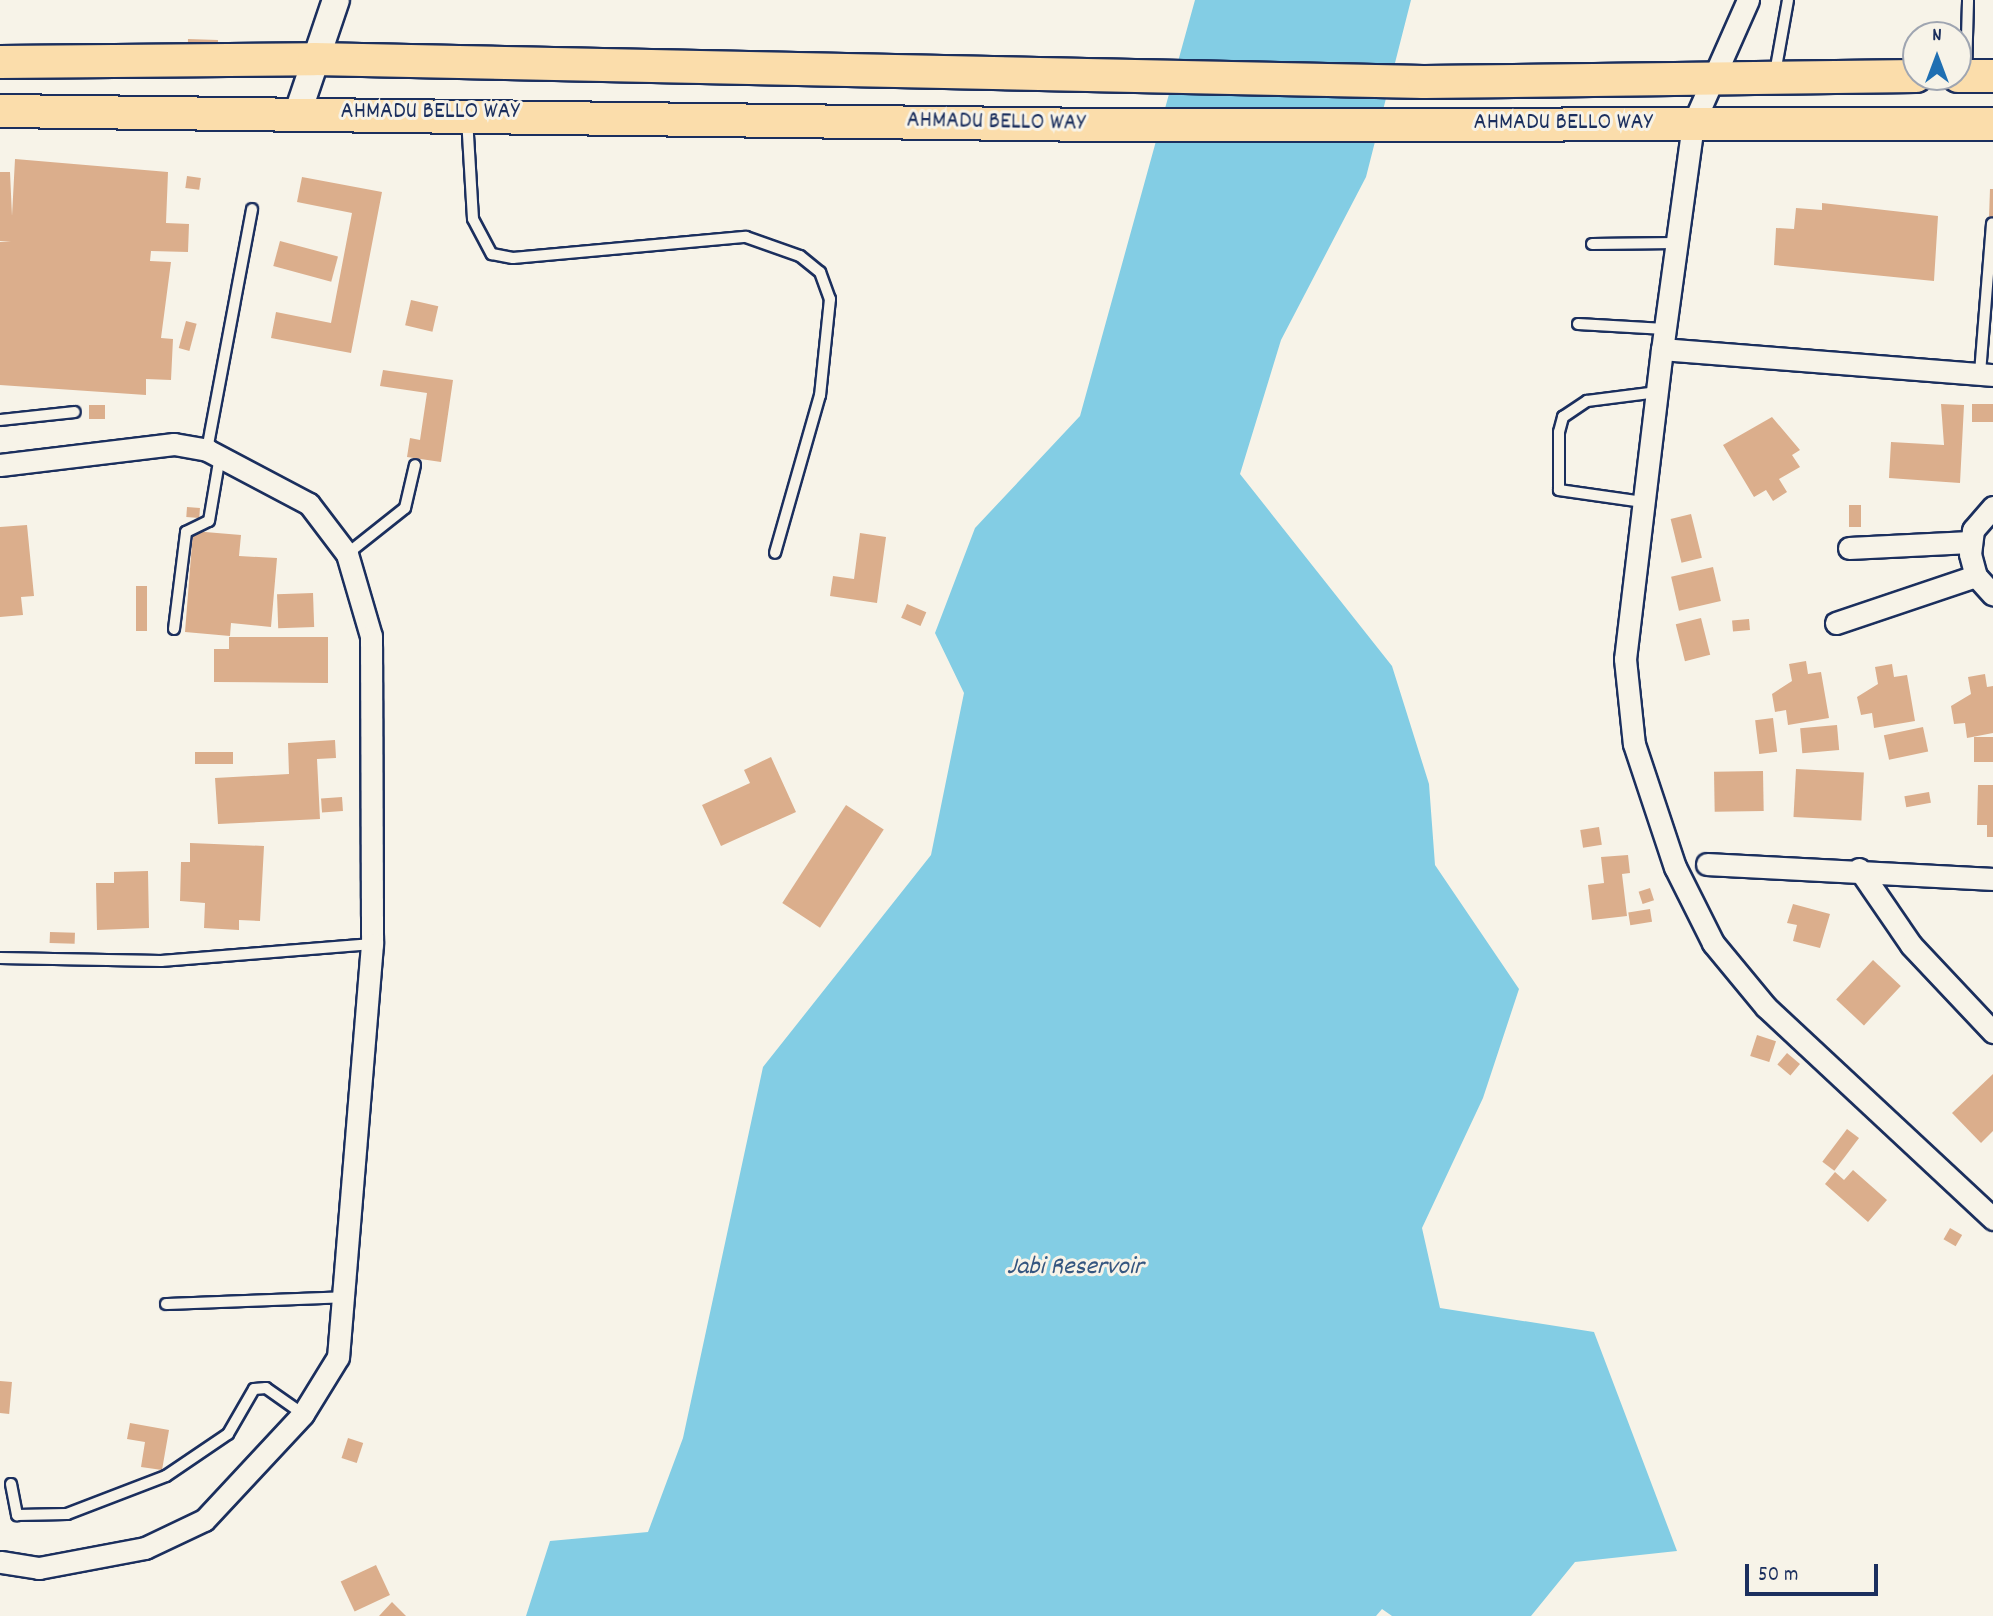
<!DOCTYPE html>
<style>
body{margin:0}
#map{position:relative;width:1993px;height:1616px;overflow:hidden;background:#f7f3e8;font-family:Dekko,sans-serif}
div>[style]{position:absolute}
.water>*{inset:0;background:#83cde4}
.building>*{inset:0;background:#dbae8c;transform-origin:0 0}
.roads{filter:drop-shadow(2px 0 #1b2f5e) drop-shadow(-2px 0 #1b2f5e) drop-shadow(0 2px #1b2f5e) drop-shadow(0 -2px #1b2f5e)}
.service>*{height:10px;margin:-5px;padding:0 5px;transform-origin:5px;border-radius:5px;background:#f7f3e8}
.minor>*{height:21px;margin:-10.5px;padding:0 10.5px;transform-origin:10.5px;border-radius:10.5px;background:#f7f3e8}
.tertiary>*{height:26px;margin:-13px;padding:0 13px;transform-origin:13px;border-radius:13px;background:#f7f3e8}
.primary>*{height:32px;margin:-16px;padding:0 16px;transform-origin:16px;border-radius:16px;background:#fbddab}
span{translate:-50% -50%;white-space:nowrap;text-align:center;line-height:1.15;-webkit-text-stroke:6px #f7f3e8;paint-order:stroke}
.street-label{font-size:24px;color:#1b2f5e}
.water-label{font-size:26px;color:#355680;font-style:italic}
.north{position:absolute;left:1902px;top:21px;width:70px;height:70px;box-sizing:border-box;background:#f7f3e8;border:2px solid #9fa5b1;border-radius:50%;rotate:0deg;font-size:19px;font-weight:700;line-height:28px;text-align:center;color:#1b2f5e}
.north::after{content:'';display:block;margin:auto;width:24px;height:32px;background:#1f6fb2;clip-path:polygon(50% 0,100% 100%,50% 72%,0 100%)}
.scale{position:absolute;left:1745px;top:1564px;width:133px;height:32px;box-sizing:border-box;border:4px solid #1b2f5e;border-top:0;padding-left:9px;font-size:21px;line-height:24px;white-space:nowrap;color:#1b2f5e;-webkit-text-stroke:5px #f7f3e8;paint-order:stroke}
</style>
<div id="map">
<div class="water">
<i style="clip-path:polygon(1195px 0,1411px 0,1366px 177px,1281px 340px,1240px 474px,1392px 666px,1429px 784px,1435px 865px,1519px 989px,1483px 1098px,1422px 1228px,1440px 1308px,1594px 1332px,1677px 1551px,1575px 1562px,1531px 1616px,1392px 1616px,1382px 1609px,1376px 1616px,526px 1616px,550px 1541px,648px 1532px,683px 1438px,763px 1067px,931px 855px,964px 693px,935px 633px,975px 528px,1080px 416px)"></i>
</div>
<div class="building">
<i style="left:188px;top:39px;width:30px;height:6px;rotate:2deg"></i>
<i style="clip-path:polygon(15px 159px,168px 172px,166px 223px,189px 224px,188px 252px,151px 251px,150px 261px,171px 262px,161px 338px,173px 339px,171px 380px,146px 379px,146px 395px,0 385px,0 242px,11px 241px,0 241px,0 172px,10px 172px,12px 216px)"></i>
<i style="left:187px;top:176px;width:14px;height:12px;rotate:8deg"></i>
<i style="clip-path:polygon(302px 177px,382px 192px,351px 353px,271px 338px,276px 312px,331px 323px,352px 213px,297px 202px)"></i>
<i style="clip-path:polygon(1990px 189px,1993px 189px,1993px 218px,1989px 218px)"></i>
<i style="clip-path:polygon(1822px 203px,1938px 216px,1934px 281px,1774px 265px,1776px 228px,1794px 229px,1796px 208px,1822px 210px)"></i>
<i style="left:280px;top:241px;width:60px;height:26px;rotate:15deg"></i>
<i style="left:411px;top:300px;width:28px;height:26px;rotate:13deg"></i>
<i style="left:186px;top:321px;width:11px;height:28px;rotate:15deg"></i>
<i style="clip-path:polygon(383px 370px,453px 380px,441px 462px,407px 457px,410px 438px,420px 440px,427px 393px,380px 386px)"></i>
<i style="clip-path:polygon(1941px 404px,1964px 405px,1960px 483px,1889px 478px,1891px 442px,1944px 445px)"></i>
<i style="left:1972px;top:404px;width:21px;height:18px"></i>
<i style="left:105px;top:405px;width:14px;height:16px;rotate:90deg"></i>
<i style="clip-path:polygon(1772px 417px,1800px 450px,1792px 455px,1800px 467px,1779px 479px,1787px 492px,1773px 501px,1766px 490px,1754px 497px,1723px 445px)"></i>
<i style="left:1849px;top:505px;width:12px;height:22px"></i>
<i style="left:187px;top:507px;width:13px;height:10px;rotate:4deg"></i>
<i style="left:1691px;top:514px;width:45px;height:21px;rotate:76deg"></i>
<i style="clip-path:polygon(27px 525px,34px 596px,21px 597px,23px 615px,0 617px,0 527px)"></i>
<i style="clip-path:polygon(193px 531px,241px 535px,239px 556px,277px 558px,271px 627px,231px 623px,230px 636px,185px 632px)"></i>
<i style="clip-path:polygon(860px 533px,886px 537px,877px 603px,830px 596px,833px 576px,854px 579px)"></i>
<i style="left:1713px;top:567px;width:35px;height:43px;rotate:77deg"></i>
<i style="left:136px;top:586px;width:11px;height:45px"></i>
<i style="left:313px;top:593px;width:34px;height:36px;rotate:88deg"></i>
<i style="left:907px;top:604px;width:21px;height:15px;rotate:23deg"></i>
<i style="left:1701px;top:618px;width:38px;height:26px;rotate:76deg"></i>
<i style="left:1749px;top:619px;width:11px;height:17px;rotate:85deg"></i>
<i style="clip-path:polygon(229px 637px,328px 637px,328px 683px,214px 682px,214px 649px,229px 649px)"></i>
<i style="clip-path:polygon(1806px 661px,1808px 674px,1821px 672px,1829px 718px,1788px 725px,1786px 710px,1775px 712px,1772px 694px,1792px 681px,1789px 664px)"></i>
<i style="clip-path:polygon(1892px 664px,1894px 677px,1907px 675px,1915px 721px,1874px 728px,1872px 713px,1861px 715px,1857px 697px,1878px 684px,1875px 667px)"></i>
<i style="clip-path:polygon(1985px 674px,1987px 687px,1993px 686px,1993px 733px,1967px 738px,1965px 723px,1954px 724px,1951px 706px,1971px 694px,1968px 677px)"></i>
<i style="left:1773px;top:718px;width:34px;height:18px;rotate:83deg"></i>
<i style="left:1837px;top:725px;width:25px;height:37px;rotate:85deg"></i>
<i style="left:1923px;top:727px;width:25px;height:40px;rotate:78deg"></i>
<i style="left:1974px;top:737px;width:19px;height:25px"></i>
<i style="clip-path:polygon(335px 740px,336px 758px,317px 759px,320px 819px,218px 824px,215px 778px,289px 774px,288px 743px)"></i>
<i style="left:233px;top:752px;width:12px;height:38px;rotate:90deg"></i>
<i style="clip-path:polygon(771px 757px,796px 812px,721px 846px,702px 805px,750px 783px,744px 770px)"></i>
<i style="left:1796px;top:769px;width:68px;height:48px;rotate:3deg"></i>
<i style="left:1763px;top:771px;width:40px;height:49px;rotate:89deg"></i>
<i style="clip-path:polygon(1978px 785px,1993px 785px,1993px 837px,1987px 837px,1987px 825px,1977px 825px)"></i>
<i style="left:1929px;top:792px;width:11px;height:25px;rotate:80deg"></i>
<i style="left:342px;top:797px;width:14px;height:21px;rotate:86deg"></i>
<i style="left:846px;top:805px;width:45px;height:117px;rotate:33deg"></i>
<i style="left:1599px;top:827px;width:18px;height:19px;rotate:81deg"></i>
<i style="clip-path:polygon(190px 843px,264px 846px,260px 921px,239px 920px,239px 930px,204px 928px,205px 903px,180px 901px,181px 862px,190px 862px)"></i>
<i style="clip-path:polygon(1628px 855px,1630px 873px,1622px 874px,1627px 916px,1592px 920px,1588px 885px,1604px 883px,1601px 857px)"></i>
<i style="clip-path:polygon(148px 871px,149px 928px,97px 930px,96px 883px,114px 883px,114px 872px)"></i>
<i style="left:1650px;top:888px;width:13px;height:12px;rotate:72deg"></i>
<i style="clip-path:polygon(1793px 904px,1830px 914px,1820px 948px,1793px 941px,1797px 925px,1787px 923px)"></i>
<i style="left:1650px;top:909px;width:13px;height:22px;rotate:81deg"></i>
<i style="left:50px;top:932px;width:25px;height:11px;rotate:2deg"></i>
<i style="left:1873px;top:960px;width:38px;height:54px;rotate:43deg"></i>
<i style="left:1757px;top:1035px;width:20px;height:22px;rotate:18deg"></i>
<i style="left:1787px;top:1053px;width:17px;height:15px;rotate:40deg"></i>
<i style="clip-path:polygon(1993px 1074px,1993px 1131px,1981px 1143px,1952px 1113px)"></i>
<i style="left:1847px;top:1129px;width:15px;height:41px;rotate:37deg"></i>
<i style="clip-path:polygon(1853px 1170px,1887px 1200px,1868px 1222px,1825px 1184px,1835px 1172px,1844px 1180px)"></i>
<i style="left:1950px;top:1228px;width:14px;height:13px;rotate:30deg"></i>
<i style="left:0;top:1381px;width:12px;height:32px;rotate:5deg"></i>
<i style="clip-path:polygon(130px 1423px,169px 1430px,162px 1470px,141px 1467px,145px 1442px,127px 1439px)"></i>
<i style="left:348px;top:1438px;width:16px;height:21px;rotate:18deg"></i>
<i style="left:376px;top:1565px;width:33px;height:39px;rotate:65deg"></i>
<i style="clip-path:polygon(392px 1602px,406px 1616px,379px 1616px)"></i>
</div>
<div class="roads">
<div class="service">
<i style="left:1775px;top:73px;width:74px;rotate:-79.9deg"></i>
<i style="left:1966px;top:73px;width:73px;rotate:-88.4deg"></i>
<i style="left:467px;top:118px;width:101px;rotate:86.6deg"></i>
<i style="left:473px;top:219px;width:40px;rotate:62deg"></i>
<i style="left:492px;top:254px;width:21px;rotate:11deg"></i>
<i style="left:513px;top:258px;width:234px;rotate:-5.2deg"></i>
<i style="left:746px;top:237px;width:57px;rotate:19.4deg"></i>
<i style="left:800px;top:256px;width:26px;rotate:39deg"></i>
<i style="left:820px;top:272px;width:29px;rotate:70deg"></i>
<i style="left:830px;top:299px;width:97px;rotate:95.9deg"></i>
<i style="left:820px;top:395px;width:164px;rotate:105.9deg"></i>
<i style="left:1592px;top:244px;width:84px;rotate:-0.7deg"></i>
<i style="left:1578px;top:324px;width:87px;rotate:3.3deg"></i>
<i style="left:1980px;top:373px;width:150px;rotate:-85.4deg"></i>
<i style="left:0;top:420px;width:75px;rotate:-6.1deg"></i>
<i style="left:207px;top:450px;width:245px;rotate:-79.4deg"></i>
<i style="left:1643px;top:502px;width:85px;rotate:-171.9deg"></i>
<i style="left:1559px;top:490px;width:58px;rotate:-90deg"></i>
<i style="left:1559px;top:432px;width:16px;rotate:-75deg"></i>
<i style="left:1563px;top:417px;width:29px;rotate:-34deg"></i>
<i style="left:1587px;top:401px;width:71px;rotate:-7.3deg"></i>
<i style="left:347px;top:554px;width:74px;rotate:-38.4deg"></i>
<i style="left:405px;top:508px;width:44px;rotate:-76.9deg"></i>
<i style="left:174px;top:629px;width:98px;rotate:-82.9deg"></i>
<i style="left:186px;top:532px;width:25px;rotate:-26deg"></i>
<i style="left:209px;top:521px;width:66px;rotate:-80.4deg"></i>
<i style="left:0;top:958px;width:161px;rotate:1.1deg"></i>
<i style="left:161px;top:961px;width:212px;rotate:-4.6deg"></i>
<i style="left:166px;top:1304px;width:179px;rotate:-2.2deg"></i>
<i style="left:11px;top:1484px;width:32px;rotate:79deg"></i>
<i style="left:17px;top:1515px;width:50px;rotate:-1.1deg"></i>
<i style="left:67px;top:1514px;width:106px;rotate:-21deg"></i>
<i style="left:166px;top:1476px;width:75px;rotate:-34.1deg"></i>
<i style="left:228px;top:1434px;width:52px;rotate:-60deg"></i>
<i style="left:254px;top:1389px;width:12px;rotate:-5deg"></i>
<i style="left:266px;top:1388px;width:45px;rotate:35.1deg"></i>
</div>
<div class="minor">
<i style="left:1748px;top:0;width:136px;rotate:113.9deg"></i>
<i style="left:1693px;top:124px;width:227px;rotate:97.8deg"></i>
<i style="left:1662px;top:349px;width:332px;rotate:4.5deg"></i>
<i style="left:1662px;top:349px;width:312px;rotate:96.8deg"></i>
<i style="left:1625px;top:659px;width:85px;rotate:84deg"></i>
<i style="left:1634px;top:744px;width:130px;rotate:71.6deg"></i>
<i style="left:1675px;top:867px;width:85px;rotate:63.4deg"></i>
<i style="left:1713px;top:943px;width:83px;rotate:50.4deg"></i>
<i style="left:1766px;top:1007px;width:311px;rotate:43deg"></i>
<i style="left:0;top:465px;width:175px;rotate:-6.9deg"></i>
<i style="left:174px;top:444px;width:34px;rotate:10deg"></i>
<i style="left:207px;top:450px;width:115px;rotate:27.9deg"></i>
<i style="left:309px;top:504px;width:63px;rotate:52.8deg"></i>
<i style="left:347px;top:554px;width:85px;rotate:73.7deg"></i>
<i style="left:371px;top:636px;width:308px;rotate:89.8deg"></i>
<i style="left:372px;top:944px;width:414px;rotate:94.7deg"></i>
<i style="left:338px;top:1357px;width:67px;rotate:121.6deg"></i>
<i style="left:303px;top:1414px;width:145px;rotate:133deg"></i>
<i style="left:204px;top:1520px;width:65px;rotate:154.6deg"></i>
<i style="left:145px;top:1548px;width:108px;rotate:169.3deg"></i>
<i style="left:39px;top:1568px;width:39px;rotate:-171deg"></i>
<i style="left:1993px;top:507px;width:30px;rotate:131deg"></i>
<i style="left:1973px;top:530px;width:24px;rotate:97deg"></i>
<i style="left:1970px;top:554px;width:23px;rotate:75deg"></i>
<i style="left:1976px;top:576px;width:25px;rotate:48deg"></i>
<i style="left:1849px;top:548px;width:121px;rotate:-2.8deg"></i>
<i style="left:1836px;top:623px;width:148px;rotate:-18.6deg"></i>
<i style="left:1707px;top:864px;width:286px;rotate:3deg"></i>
<i style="left:1859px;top:869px;width:92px;rotate:55.6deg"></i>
<i style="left:1911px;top:945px;width:120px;rotate:46.7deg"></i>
</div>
<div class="tertiary">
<i style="left:298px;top:112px;width:118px;rotate:-71.3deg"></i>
</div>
<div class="primary">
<i style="left:0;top:62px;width:314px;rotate:-0.5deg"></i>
<i style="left:314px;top:59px;width:1110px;rotate:1.19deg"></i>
<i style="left:1424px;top:82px;width:492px;rotate:-0.7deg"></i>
<i style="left:1958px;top:76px;width:35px"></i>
<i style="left:0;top:111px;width:1097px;rotate:0.73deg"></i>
<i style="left:1097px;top:125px;width:896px;rotate:-0.06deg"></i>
</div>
</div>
<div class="street-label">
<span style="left:430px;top:113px">AHMADU BELLO WAY</span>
<span style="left:996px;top:123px;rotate:1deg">AHMADU BELLO WAY</span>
<span style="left:1563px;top:124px">AHMADU BELLO WAY</span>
</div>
<div class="water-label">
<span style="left:1075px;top:1268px">Jabi Reservoir</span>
</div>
<div class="north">N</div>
<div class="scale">50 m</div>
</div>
